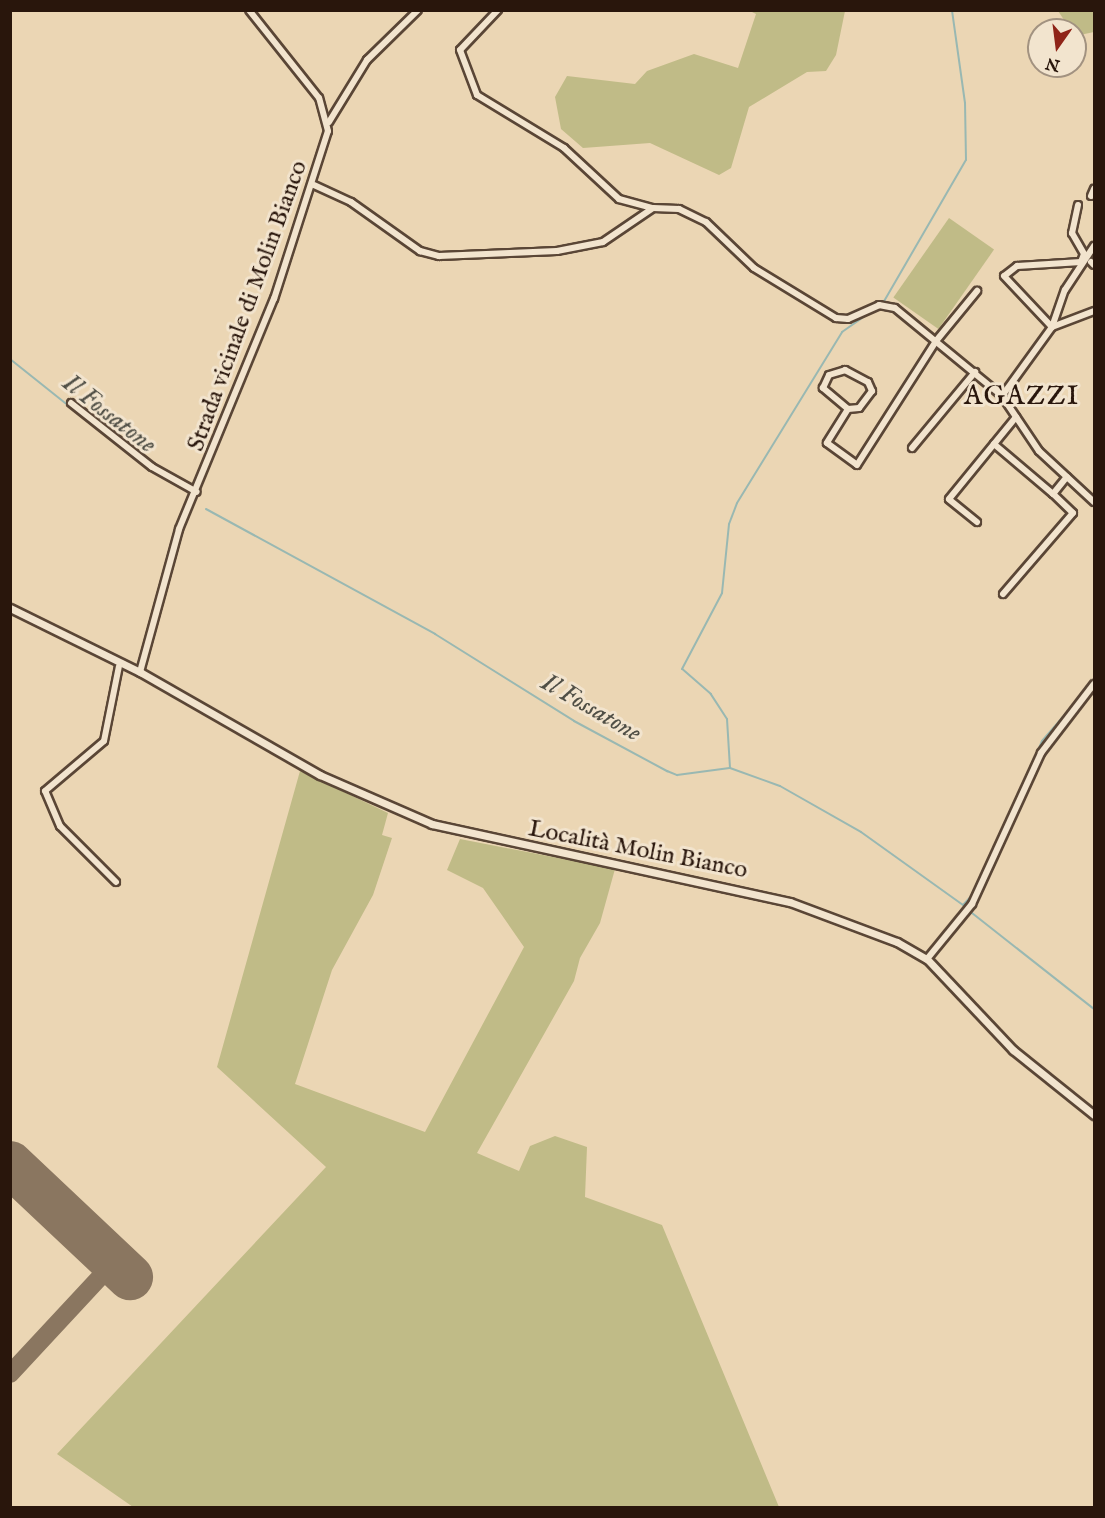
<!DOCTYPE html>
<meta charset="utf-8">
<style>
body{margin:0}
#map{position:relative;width:1105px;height:1518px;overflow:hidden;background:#ebd6b4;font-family:"IM FELL English",serif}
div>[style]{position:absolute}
.green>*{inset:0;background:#c0bb87;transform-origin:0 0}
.stream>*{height:2px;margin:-1px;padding:0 1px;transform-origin:1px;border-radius:1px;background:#99b8b2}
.taxiway>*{height:18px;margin:-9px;padding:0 9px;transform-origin:9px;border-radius:9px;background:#8a7660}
.runway>*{height:46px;margin:-23px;padding:0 23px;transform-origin:23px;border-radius:23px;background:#8a7660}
.roads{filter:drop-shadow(2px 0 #5a4636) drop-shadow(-2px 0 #5a4636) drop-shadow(0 2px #5a4636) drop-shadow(0 -2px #5a4636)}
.minor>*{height:6px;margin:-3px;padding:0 3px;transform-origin:3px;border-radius:3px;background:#f2e4ce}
.tertiary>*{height:7px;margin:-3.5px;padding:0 3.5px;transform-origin:3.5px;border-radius:3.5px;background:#f2e4ce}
span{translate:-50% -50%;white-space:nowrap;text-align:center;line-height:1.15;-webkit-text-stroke:6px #f2e4ce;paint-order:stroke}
.street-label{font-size:24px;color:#29160c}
.water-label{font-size:26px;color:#504f46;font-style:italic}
.quarter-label{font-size:27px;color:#29160c;letter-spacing:1.5px}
.frame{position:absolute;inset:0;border:12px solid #29160c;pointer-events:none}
.north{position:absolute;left:1027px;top:18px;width:60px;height:60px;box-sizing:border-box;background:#f2e4ce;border:2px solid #a29280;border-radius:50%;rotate:194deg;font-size:16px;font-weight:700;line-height:24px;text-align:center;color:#29160c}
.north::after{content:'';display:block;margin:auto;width:21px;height:27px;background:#8f2418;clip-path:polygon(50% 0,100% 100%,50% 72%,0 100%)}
</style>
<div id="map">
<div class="green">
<i style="clip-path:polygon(750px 11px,845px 11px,836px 55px,826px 71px,807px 72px,749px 107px,731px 168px,719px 175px,650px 143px,583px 148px,561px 129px,555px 97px,567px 76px,635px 84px,647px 71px,694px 54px,738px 68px,756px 14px)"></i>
<i style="clip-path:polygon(1058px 11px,1094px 11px,1094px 32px,1075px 36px)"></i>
<i style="left:949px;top:218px;width:55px;height:97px;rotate:35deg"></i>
<i style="clip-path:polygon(300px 771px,388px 813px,382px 835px,392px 838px,373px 895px,332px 970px,295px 1084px,425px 1132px,524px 947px,483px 888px,447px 870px,460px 839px,615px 869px,600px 923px,580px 958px,574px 981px,477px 1153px,519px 1171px,530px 1146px,555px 1136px,587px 1147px,585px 1197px,662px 1225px,779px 1507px,133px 1507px,57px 1454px,326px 1167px,217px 1067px)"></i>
</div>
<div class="stream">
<i style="left:883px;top:303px;width:165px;rotate:-59.9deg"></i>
<i style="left:966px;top:160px;width:57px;rotate:-91deg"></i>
<i style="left:965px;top:103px;width:94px;rotate:-98deg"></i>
<i style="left:10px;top:359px;width:170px;rotate:38.6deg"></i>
<i style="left:143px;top:465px;width:49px;rotate:29.2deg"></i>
<i style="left:206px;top:509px;width:261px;rotate:28.6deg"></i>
<i style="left:435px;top:634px;width:164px;rotate:32deg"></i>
<i style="left:574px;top:721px;width:106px;rotate:28.3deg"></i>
<i style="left:667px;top:771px;width:11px;rotate:22deg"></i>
<i style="left:677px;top:775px;width:53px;rotate:-7.5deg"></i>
<i style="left:730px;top:768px;width:53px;rotate:19.8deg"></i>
<i style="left:780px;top:786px;width:93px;rotate:29.6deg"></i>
<i style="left:861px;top:832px;width:125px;rotate:35.6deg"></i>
<i style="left:963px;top:905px;width:16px;rotate:-47deg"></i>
<i style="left:730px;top:768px;width:49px;rotate:-93.5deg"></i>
<i style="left:727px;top:719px;width:30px;rotate:-123deg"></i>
<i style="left:711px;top:694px;width:38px;rotate:-139deg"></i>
<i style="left:682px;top:669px;width:86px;rotate:-62.2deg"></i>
<i style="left:722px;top:593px;width:69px;rotate:-84.2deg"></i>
<i style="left:729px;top:524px;width:22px;rotate:-69deg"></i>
<i style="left:737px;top:503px;width:201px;rotate:-58.4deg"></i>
<i style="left:842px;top:332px;width:35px;rotate:-35deg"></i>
<i style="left:1025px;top:781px;width:43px;rotate:-67deg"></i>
<i style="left:1042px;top:741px;width:61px;rotate:-49deg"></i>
<i style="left:991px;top:855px;width:72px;rotate:-65.6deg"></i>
<i style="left:972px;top:913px;width:155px;rotate:38.2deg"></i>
</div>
<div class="taxiway">
<i style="left:10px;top:1374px;width:153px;rotate:-47.1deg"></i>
</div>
<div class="runway">
<i style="left:10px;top:1164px;width:165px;rotate:43.3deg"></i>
</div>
<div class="roads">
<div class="minor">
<i style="left:498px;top:10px;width:55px;rotate:133.5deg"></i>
<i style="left:460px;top:50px;width:48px;rotate:69.3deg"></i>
<i style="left:477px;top:95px;width:102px;rotate:31.3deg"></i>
<i style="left:564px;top:148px;width:75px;rotate:42.8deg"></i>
<i style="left:619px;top:199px;width:35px;rotate:15deg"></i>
<i style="left:329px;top:122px;width:73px;rotate:-58.5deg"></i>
<i style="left:367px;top:60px;width:71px;rotate:-44.4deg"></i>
<i style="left:314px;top:185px;width:41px;rotate:24.7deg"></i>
<i style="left:351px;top:202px;width:85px;rotate:35.4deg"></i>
<i style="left:420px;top:251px;width:20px;rotate:15deg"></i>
<i style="left:439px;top:256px;width:118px;rotate:-2.4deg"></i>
<i style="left:557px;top:251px;width:47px;rotate:-11.1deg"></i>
<i style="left:603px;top:242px;width:60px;rotate:-34.2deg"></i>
<i style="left:653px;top:208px;width:26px;rotate:2deg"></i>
<i style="left:679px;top:209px;width:30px;rotate:26deg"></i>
<i style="left:706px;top:222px;width:66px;rotate:43.8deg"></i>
<i style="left:754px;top:268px;width:96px;rotate:31.4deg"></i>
<i style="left:836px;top:318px;width:12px;rotate:5deg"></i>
<i style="left:848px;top:319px;width:34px;rotate:-24deg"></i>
<i style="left:879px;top:305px;width:16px;rotate:11deg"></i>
<i style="left:895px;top:308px;width:139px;rotate:39.4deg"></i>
<i style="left:1002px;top:396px;width:66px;rotate:56.1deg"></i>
<i style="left:1039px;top:451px;width:75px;rotate:42.8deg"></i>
<i style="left:1091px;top:196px;width:8px;rotate:-67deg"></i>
<i style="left:1078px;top:205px;width:29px;rotate:102deg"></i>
<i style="left:1072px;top:233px;width:24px;rotate:60deg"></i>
<i style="left:1084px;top:254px;width:9px;rotate:111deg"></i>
<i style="left:1081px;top:262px;width:64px;rotate:176.4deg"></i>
<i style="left:1017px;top:266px;width:16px;rotate:142deg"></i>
<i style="left:1004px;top:276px;width:70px;rotate:46.7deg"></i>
<i style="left:1052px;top:327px;width:39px;rotate:-71deg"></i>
<i style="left:1065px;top:290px;width:53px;rotate:-56.6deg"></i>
<i style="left:1091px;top:262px;width:4px;rotate:45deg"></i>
<i style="left:845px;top:370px;width:26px;rotate:28deg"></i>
<i style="left:868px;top:382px;width:10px;rotate:66deg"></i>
<i style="left:872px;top:391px;width:21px;rotate:127deg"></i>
<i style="left:859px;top:408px;width:11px;rotate:175deg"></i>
<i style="left:848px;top:409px;width:33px;rotate:-140deg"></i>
<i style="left:823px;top:388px;width:14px;rotate:-65deg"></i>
<i style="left:829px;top:375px;width:17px;rotate:-17deg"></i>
<i style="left:1002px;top:396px;width:85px;rotate:-54.1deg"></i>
<i style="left:1052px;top:327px;width:45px;rotate:-20.9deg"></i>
<i style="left:71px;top:403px;width:103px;rotate:38.3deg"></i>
<i style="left:152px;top:467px;width:51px;rotate:29.1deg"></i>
<i style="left:848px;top:409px;width:40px;rotate:122deg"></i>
<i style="left:827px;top:443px;width:37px;rotate:36deg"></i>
<i style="left:857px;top:465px;width:147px;rotate:-57.5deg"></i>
<i style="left:936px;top:341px;width:65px;rotate:-50.6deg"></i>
<i style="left:994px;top:444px;width:77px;rotate:40.3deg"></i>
<i style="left:912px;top:448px;width:99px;rotate:-50.3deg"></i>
<i style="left:977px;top:522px;width:36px;rotate:-141deg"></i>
<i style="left:949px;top:499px;width:106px;rotate:-50.7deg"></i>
<i style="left:1003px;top:594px;width:107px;rotate:-49.2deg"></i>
<i style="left:1073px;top:513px;width:28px;rotate:-136deg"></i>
<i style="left:1053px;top:494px;width:22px;rotate:-51deg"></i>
<i style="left:140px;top:672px;width:148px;rotate:-74.7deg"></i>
<i style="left:179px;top:529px;width:249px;rotate:-67.6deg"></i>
<i style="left:274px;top:299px;width:176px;rotate:-72.2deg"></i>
<i style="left:328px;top:131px;width:34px;rotate:-105deg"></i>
<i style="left:319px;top:98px;width:112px;rotate:-128.5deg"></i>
<i style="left:116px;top:882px;width:79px;rotate:-135deg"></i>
<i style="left:60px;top:826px;width:38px;rotate:-113deg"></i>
<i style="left:45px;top:791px;width:77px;rotate:-40.3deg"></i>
<i style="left:104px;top:741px;width:76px;rotate:-78.7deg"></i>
<i style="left:927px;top:959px;width:71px;rotate:-50.7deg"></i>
<i style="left:972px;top:904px;width:166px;rotate:-65.4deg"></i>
<i style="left:1041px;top:753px;width:87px;rotate:-52.5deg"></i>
</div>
<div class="tertiary">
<i style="left:10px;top:608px;width:145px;rotate:26.2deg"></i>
<i style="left:140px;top:672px;width:207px;rotate:29.8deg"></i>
<i style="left:320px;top:775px;width:122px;rotate:23.6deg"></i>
<i style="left:432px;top:824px;width:366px;rotate:12.3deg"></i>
<i style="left:790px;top:902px;width:114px;rotate:20.5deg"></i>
<i style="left:897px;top:942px;width:34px;rotate:30deg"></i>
<i style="left:927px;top:959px;width:125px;rotate:46.6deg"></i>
<i style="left:1013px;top:1050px;width:104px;rotate:38.7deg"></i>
</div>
</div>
<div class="street-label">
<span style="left:248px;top:306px;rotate:-70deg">Strada vicinale di Molin Bianco</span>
<span style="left:638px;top:850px;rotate:11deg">Località Molin Bianco</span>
</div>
<div class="water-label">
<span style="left:109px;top:414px;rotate:38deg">Il Fossatone</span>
<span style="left:591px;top:708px;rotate:30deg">Il Fossatone</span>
</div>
<div class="quarter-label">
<span style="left:1022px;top:398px">AGAZZI</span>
</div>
<div class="frame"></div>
<div class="north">N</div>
</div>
